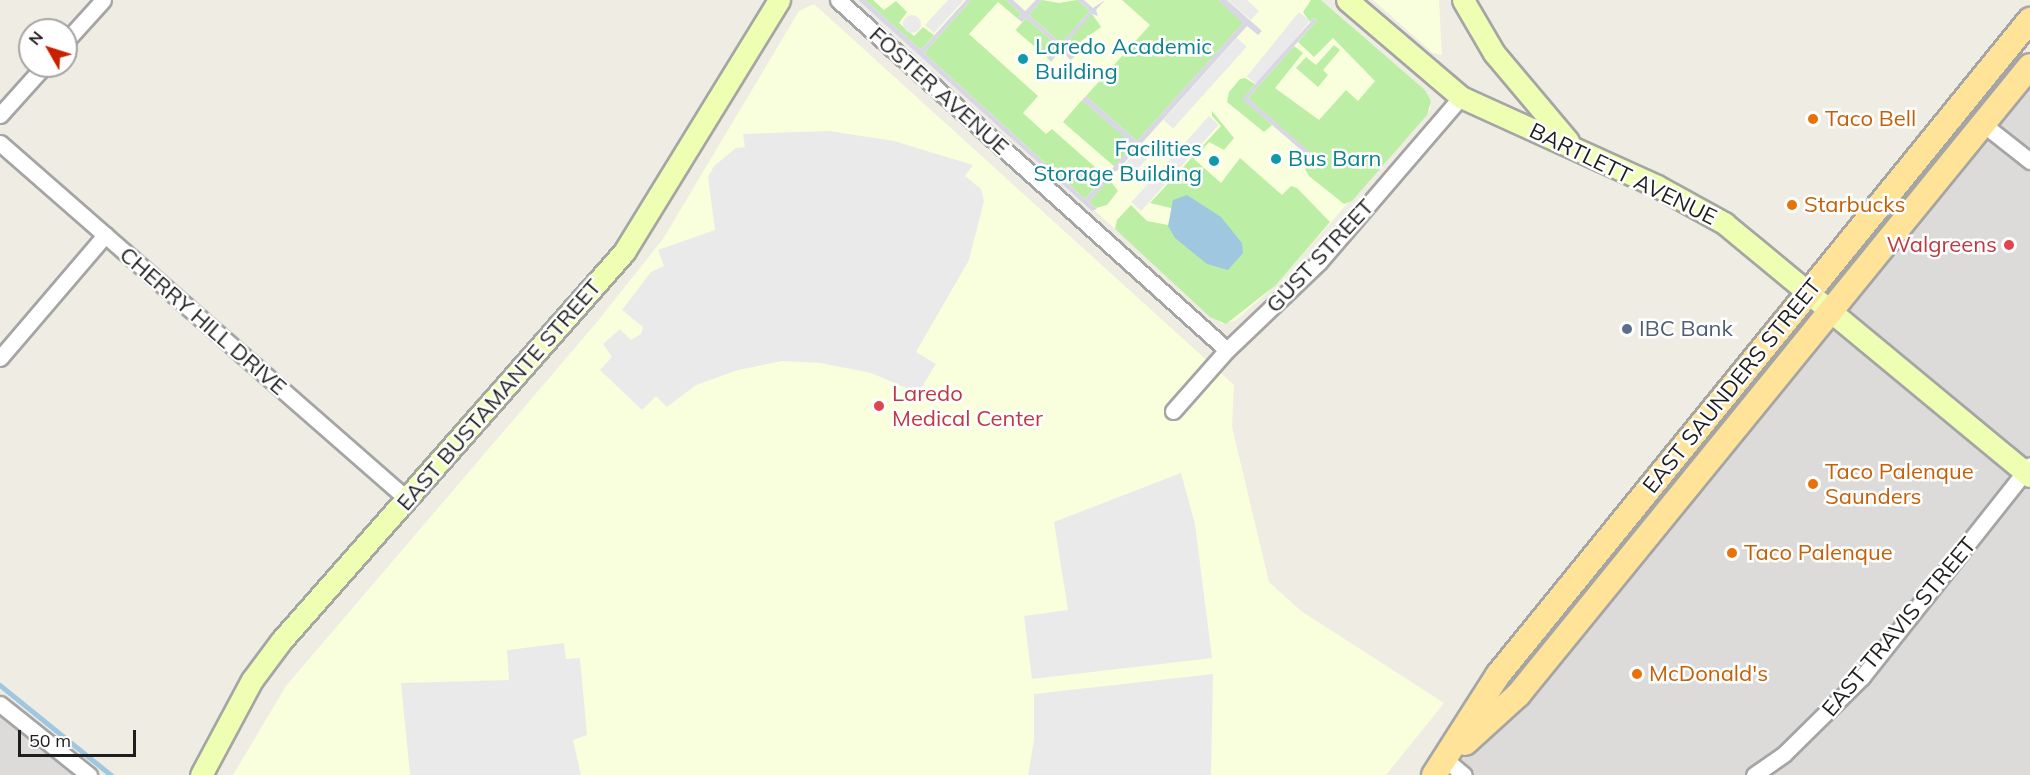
<!DOCTYPE html>
<style>
body{margin:0}
#map{position:relative;width:2030px;height:775px;overflow:hidden;background:#efede3;font-family:Mulish,sans-serif}
div>[style]{position:absolute}
.residential>*{inset:0;background:#dcdbda}
.education>*{inset:0;background:#f9ffdc}
.grass>*{inset:0;background:#bdeea5;transform-origin:0 0}
.parking>*{inset:0;background:#eaeaea;transform-origin:0 0}
.round{border-radius:50%}
.plaza>*{inset:0;background:#d9d7e5}
.water>*{inset:0;background:#a0c7e0}
.stream>*{height:4.5px;margin:-2.25px;padding:0 2.25px;transform-origin:2.25px;border-radius:2.25px;background:#a0c7e0}
.roads{filter:drop-shadow(2px 0 #a5a5a5) drop-shadow(-2px 0 #a5a5a5) drop-shadow(0 2px #a5a5a5) drop-shadow(0 -2px #a5a5a5)}
.street>*{height:15px;margin:-7.5px;padding:0 7.5px;transform-origin:7.5px;border-radius:7.5px;background:#fff}
.secondary>*{height:21px;margin:-10.5px;padding:0 10.5px;transform-origin:10.5px;border-radius:10.5px;background:#eefeb2}
.primary>*{height:24px;margin:-12px;padding:0 12px;transform-origin:12px;border-radius:12px;background:#ffe398}
.dots>*{width:16px;height:16px;translate:-50% -50%;box-sizing:border-box;border:3px solid #fff;border-radius:50%}
span{translate:-50% -50%;white-space:nowrap;text-align:center;line-height:1.15;-webkit-text-stroke:5px #fff;paint-order:stroke}
.culture-label{font-size:22px;color:#0d838f}
.left{translate:0 -50%;text-align:left}
.right{translate:-100% -50%;text-align:right}
.street-label{font-size:22px;color:#1e1e1e}
.food-label{font-size:22px;color:#c56008}
.health-label{font-size:22px;color:#be3a42}
.service-label{font-size:22px;color:#4e5e75}
.north{position:absolute;left:18px;top:18px;width:60px;height:60px;box-sizing:border-box;background:#fff;border:2px solid #a5a5a5;border-radius:50%;rotate:309deg;font-size:16px;font-weight:700;line-height:24px;text-align:center;color:#1e1e1e}
.north::after{content:'';display:block;margin:auto;width:21px;height:27px;background:#cb2000;clip-path:polygon(50% 0,100% 100%,50% 72%,0 100%)}
.scale{position:absolute;left:18px;top:730px;width:118px;height:27px;box-sizing:border-box;border:3px solid #1e1e1e;border-top:0;padding-left:8px;font-size:18px;line-height:21px;white-space:nowrap;color:#1e1e1e;-webkit-text-stroke:4px #fff;paint-order:stroke}
</style>
<div id="map">
<div class="residential">
<i style="clip-path:polygon(2030px 66px,2030px 775px,1434px 775px,1518px 695px)"></i>
<i style="clip-path:polygon(0 704px,89px 775px,0 775px)"></i>
</div>
<div class="education">
<i style="clip-path:polygon(858px 0,1321px 0,1425px 90px,1431px 108px,1276px 285px,1236px 320px,1222px 324px)"></i>
<i style="clip-path:polygon(1373px 0,1439px 0,1442px 55px,1433px 53px)"></i>
<i style="clip-path:polygon(814px 4px,1234px 385px,1232px 427px,1269px 582px,1301px 611px,1444px 703px,1386px 775px,233px 775px,286px 686px,597px 322px,663px 239px,799px 11px)"></i>
</div>
<div class="grass">
<i style="clip-path:polygon(865px 0,873px 0,884px 10px,896px 1px,907px 12px,899px 23px,914px 36px,923px 27px,934px 35px,921px 50px)"></i>
<i style="clip-path:polygon(971px 0,1006px 0,1021px 14px,1018px 19px,998px 2px,969px 34px,1038px 96px,1023px 113px,1046px 134px,1052px 129px,1105px 176px,1085px 199px,924px 53px)"></i>
<i style="clip-path:polygon(1042px 0,1059px 3px,1077px 0,1090px 11px,1061px 43px,1029px 15px)"></i>
<i style="clip-path:polygon(1122px 0,1218px 0,1244px 22px,1137px 141px,1086px 96px,1150px 25px)"></i>
<i style="clip-path:polygon(1311px 0,1321px 0,1425px 90px,1431px 101px,1427px 115px,1352px 201px,1344px 204px,1309px 176px,1305px 169px,1317px 160px,1248px 98px,1294px 46px,1303px 53px,1275px 88px,1319px 120px,1346px 90px,1358px 101px,1375px 81px,1333px 38px,1314px 57px,1298px 42px,1317px 20px,1314px 18px,1310px 22px,1303px 12px)"></i>
<i style="left:1092px;top:14px;width:16px;height:43px;rotate:55deg"></i>
<i style="left:1026px;top:18px;width:43px;height:16px;rotate:41deg"></i>
<i style="clip-path:polygon(1334px 45px,1340px 50px,1323px 70px,1328px 75px,1318px 87px,1296px 68px,1306px 57px,1316px 65px)"></i>
<i style="clip-path:polygon(1240px 79px,1245px 78px,1255px 84px,1243px 99px,1272px 125px,1264px 132px,1227px 102px,1229px 92px)"></i>
<i style="left:1082px;top:100px;width:68px;height:29px;rotate:41deg"></i>
<i style="clip-path:polygon(1212px 111px,1234px 138px,1224px 150px,1209px 142px,1194px 159px,1221px 183px,1240px 158px,1282px 195px,1291px 186px,1297px 188px,1330px 222px,1276px 285px,1226px 324px,1210px 317px,1115px 229px,1117px 220px,1131px 205px,1147px 221px,1173px 226px,1175px 209px,1150px 203px,1221px 126px,1212px 116px)"></i>
<i style="clip-path:polygon(1109px 179px,1118px 191px,1107px 205px,1096px 208px,1089px 202px)"></i>
</div>
<div class="parking">
<i style="clip-path:polygon(948px 0,964px 0,934px 33px,925px 25px)"></i>
<i style="clip-path:polygon(1228px 0,1247px 0,1259px 11px,1251px 20px)"></i>
<i style="left:1299px;top:12px;width:14px;height:83px;rotate:39deg"></i>
<i class="round" style="left:903px;top:15px;width:18px;height:18px"></i>
<i style="left:1237px;top:38px;width:13px;height:110px;rotate:42deg"></i>
<i style="left:1209px;top:116px;width:13px;height:116px;rotate:42deg"></i>
<i style="clip-path:polygon(829px 131px,894px 141px,973px 165px,965px 176px,981px 189px,984px 201px,969px 260px,916px 352px,936px 364px,918px 393px,871px 373px,820px 363px,782px 361px,738px 370px,696px 385px,667px 407px,656px 396px,642px 410px,600px 370px,612px 357px,603px 344px,620px 329px,631px 340px,641px 334px,643px 327px,622px 310px,651px 272px,664px 266px,658px 250px,715px 230px,708px 177px,714px 166px,736px 148px,745px 147px,743px 134px)"></i>
<i style="left:1142px;top:145px;width:13px;height:27px;rotate:42deg"></i>
<i style="clip-path:polygon(1181px 473px,1195px 524px,1212px 658px,1032px 679px,1024px 616px,1068px 610px,1054px 522px)"></i>
<i style="clip-path:polygon(564px 643px,566px 659px,580px 658px,587px 735px,573px 740px,581px 775px,410px 775px,401px 683px,509px 680px,507px 650px)"></i>
<i style="clip-path:polygon(1213px 674px,1211px 775px,1028px 775px,1034px 740px,1034px 694px)"></i>
</div>
<div class="plaza">
<i style="clip-path:polygon(858px 0,865px 0,921px 50px,966px 0,971px 0,924px 53px,1085px 199px,1133px 145px,1082px 100px,1086px 96px,1137px 141px,1243px 23px,1218px 0,1227px 0,1262px 31px,1258px 35px,1247px 26px,1089px 202px,1097px 209px,1092px 211px)"></i>
<i style="clip-path:polygon(1006px 0,1013px 0,1025px 11px,1036px 0,1042px 0,1029px 15px,1061px 43px,1090px 11px,1077px 0,1084px 0,1093px 8px,1105px 0,1096px 10px,1098px 16px,1092px 14px,1064px 46px,1075px 56px,1071px 60px,1060px 51px,1051px 62px,1047px 58px,1058px 46px,1026px 18px,1022px 22px,1018px 19px,1021px 14px)"></i>
<i style="clip-path:polygon(1314px 18px,1317px 20px,1248px 98px,1318px 159px,1315px 162px,1242px 99px)"></i>
</div>
<div class="water">
<i style="clip-path:polygon(1187px 195px,1221px 217px,1242px 243px,1243px 253px,1228px 270px,1207px 264px,1175px 238px,1168px 226px,1173px 200px)"></i>
</div>
<div class="stream">
<i style="left:0;top:685px;width:143px;rotate:39deg"></i>
</div>
<div class="roads">
<div class="street">
<i style="left:838px;top:0;width:523px;rotate:41.98deg"></i>
<i style="left:66px;top:41px;width:55px;rotate:-47.9deg"></i>
<i style="left:0;top:115px;width:66px;rotate:-48.1deg"></i>
<i style="left:1983px;top:124px;width:60px;rotate:38.2deg"></i>
<i style="left:0;top:143px;width:541px;rotate:41.18deg"></i>
<i style="left:0;top:358px;width:162px;rotate:-49.5deg"></i>
<i style="left:1173px;top:411px;width:81px;rotate:-48.5deg"></i>
<i style="left:1227px;top:350px;width:127px;rotate:-43.7deg"></i>
<i style="left:1319px;top:262px;width:218px;rotate:-49.3deg"></i>
<i style="left:0;top:704px;width:114px;rotate:38.6deg"></i>
<i style="left:1446px;top:760px;width:23px;rotate:40deg"></i>
<i style="left:1754px;top:775px;width:37px;rotate:-35deg"></i>
<i style="left:1784px;top:754px;width:110px;rotate:-44.6deg"></i>
<i style="left:1862px;top:677px;width:270px;rotate:-51.6deg"></i>
</div>
<div class="secondary">
<i style="left:1347px;top:0;width:150px;rotate:40.4deg"></i>
<i style="left:1461px;top:97px;width:215px;rotate:24.4deg"></i>
<i style="left:1657px;top:186px;width:77px;rotate:28.9deg"></i>
<i style="left:1724px;top:223px;width:397px;rotate:39.6deg"></i>
<i style="left:1463px;top:0;width:61px;rotate:59.7deg"></i>
<i style="left:1494px;top:53px;width:115px;rotate:49.9deg"></i>
<i style="left:201px;top:775px;width:108px;rotate:-61.8deg"></i>
<i style="left:252px;top:680px;width:49px;rotate:-53.4deg"></i>
<i style="left:281px;top:641px;width:519px;rotate:-48.6deg"></i>
<i style="left:624px;top:252px;width:296px;rotate:-58.4deg"></i>
</div>
<div class="primary">
<i style="left:1465px;top:743px;width:72px;rotate:-42.2deg"></i>
<i style="left:1518px;top:695px;width:811px;rotate:-50.85deg"></i>
<i style="left:1434px;top:775px;width:119px;rotate:-57.4deg"></i>
<i style="left:1498px;top:675px;width:844px;rotate:-50.92deg"></i>
</div>
</div>
<div class="dots">
<i style="left:1023px;top:59px;background:#0f9aa8"></i>
<i style="left:1813px;top:119px;background:#e8710a"></i>
<i style="left:1276px;top:159px;background:#0f9aa8"></i>
<i style="left:1214px;top:161px;background:#0f9aa8"></i>
<i style="left:1792px;top:205px;background:#e8710a"></i>
<i style="left:2009px;top:245px;background:#e0444e"></i>
<i style="left:1627px;top:329px;background:#5c6f8a"></i>
<i style="left:879px;top:406px;background:#e0444e"></i>
<i style="left:1813px;top:484px;background:#e8710a"></i>
<i style="left:1732px;top:553px;background:#e8710a"></i>
<i style="left:1637px;top:674px;background:#e8710a"></i>
</div>
<div class="culture-label">
<span class="left" style="left:1035px;top:59px">Laredo Academic<br>Building</span>
<span class="right" style="left:1202px;top:161px">Facilities<br>Storage Building</span>
<span class="left" style="left:1288px;top:159px">Bus Barn</span>
</div>
<div class="street-label">
<span style="left:939px;top:91px;rotate:42deg">FOSTER AVENUE</span>
<span style="left:1623px;top:174px;rotate:26deg">BARTLETT AVENUE</span>
<span style="left:1320px;top:256px;rotate:-47deg">GUST STREET</span>
<span style="left:203px;top:321px;rotate:41deg">CHERRY HILL DRIVE</span>
<span style="left:1732px;top:386px;rotate:-51deg">EAST SAUNDERS STREET</span>
<span style="left:499px;top:395px;rotate:-49deg">EAST BUSTAMANTE STREET</span>
<span style="left:1899px;top:627px;rotate:-50deg">EAST TRAVIS STREET</span>
</div>
<div class="food-label">
<span class="left" style="left:1825px;top:119px">Taco Bell</span>
<span class="left" style="left:1804px;top:205px">Starbucks</span>
<span class="left" style="left:1825px;top:484px">Taco Palenque<br>Saunders</span>
<span class="left" style="left:1744px;top:553px">Taco Palenque</span>
<span class="left" style="left:1649px;top:674px">McDonald's</span>
</div>
<div class="health-label">
<span class="right" style="left:1997px;top:245px">Walgreens</span>
<span class="left" style="left:892px;top:406px">Laredo<br>Medical Center</span>
</div>
<div class="service-label">
<span class="left" style="left:1639px;top:329px">IBC Bank</span>
</div>
<div class="north">N</div>
<div class="scale">50 m</div>
</div>
